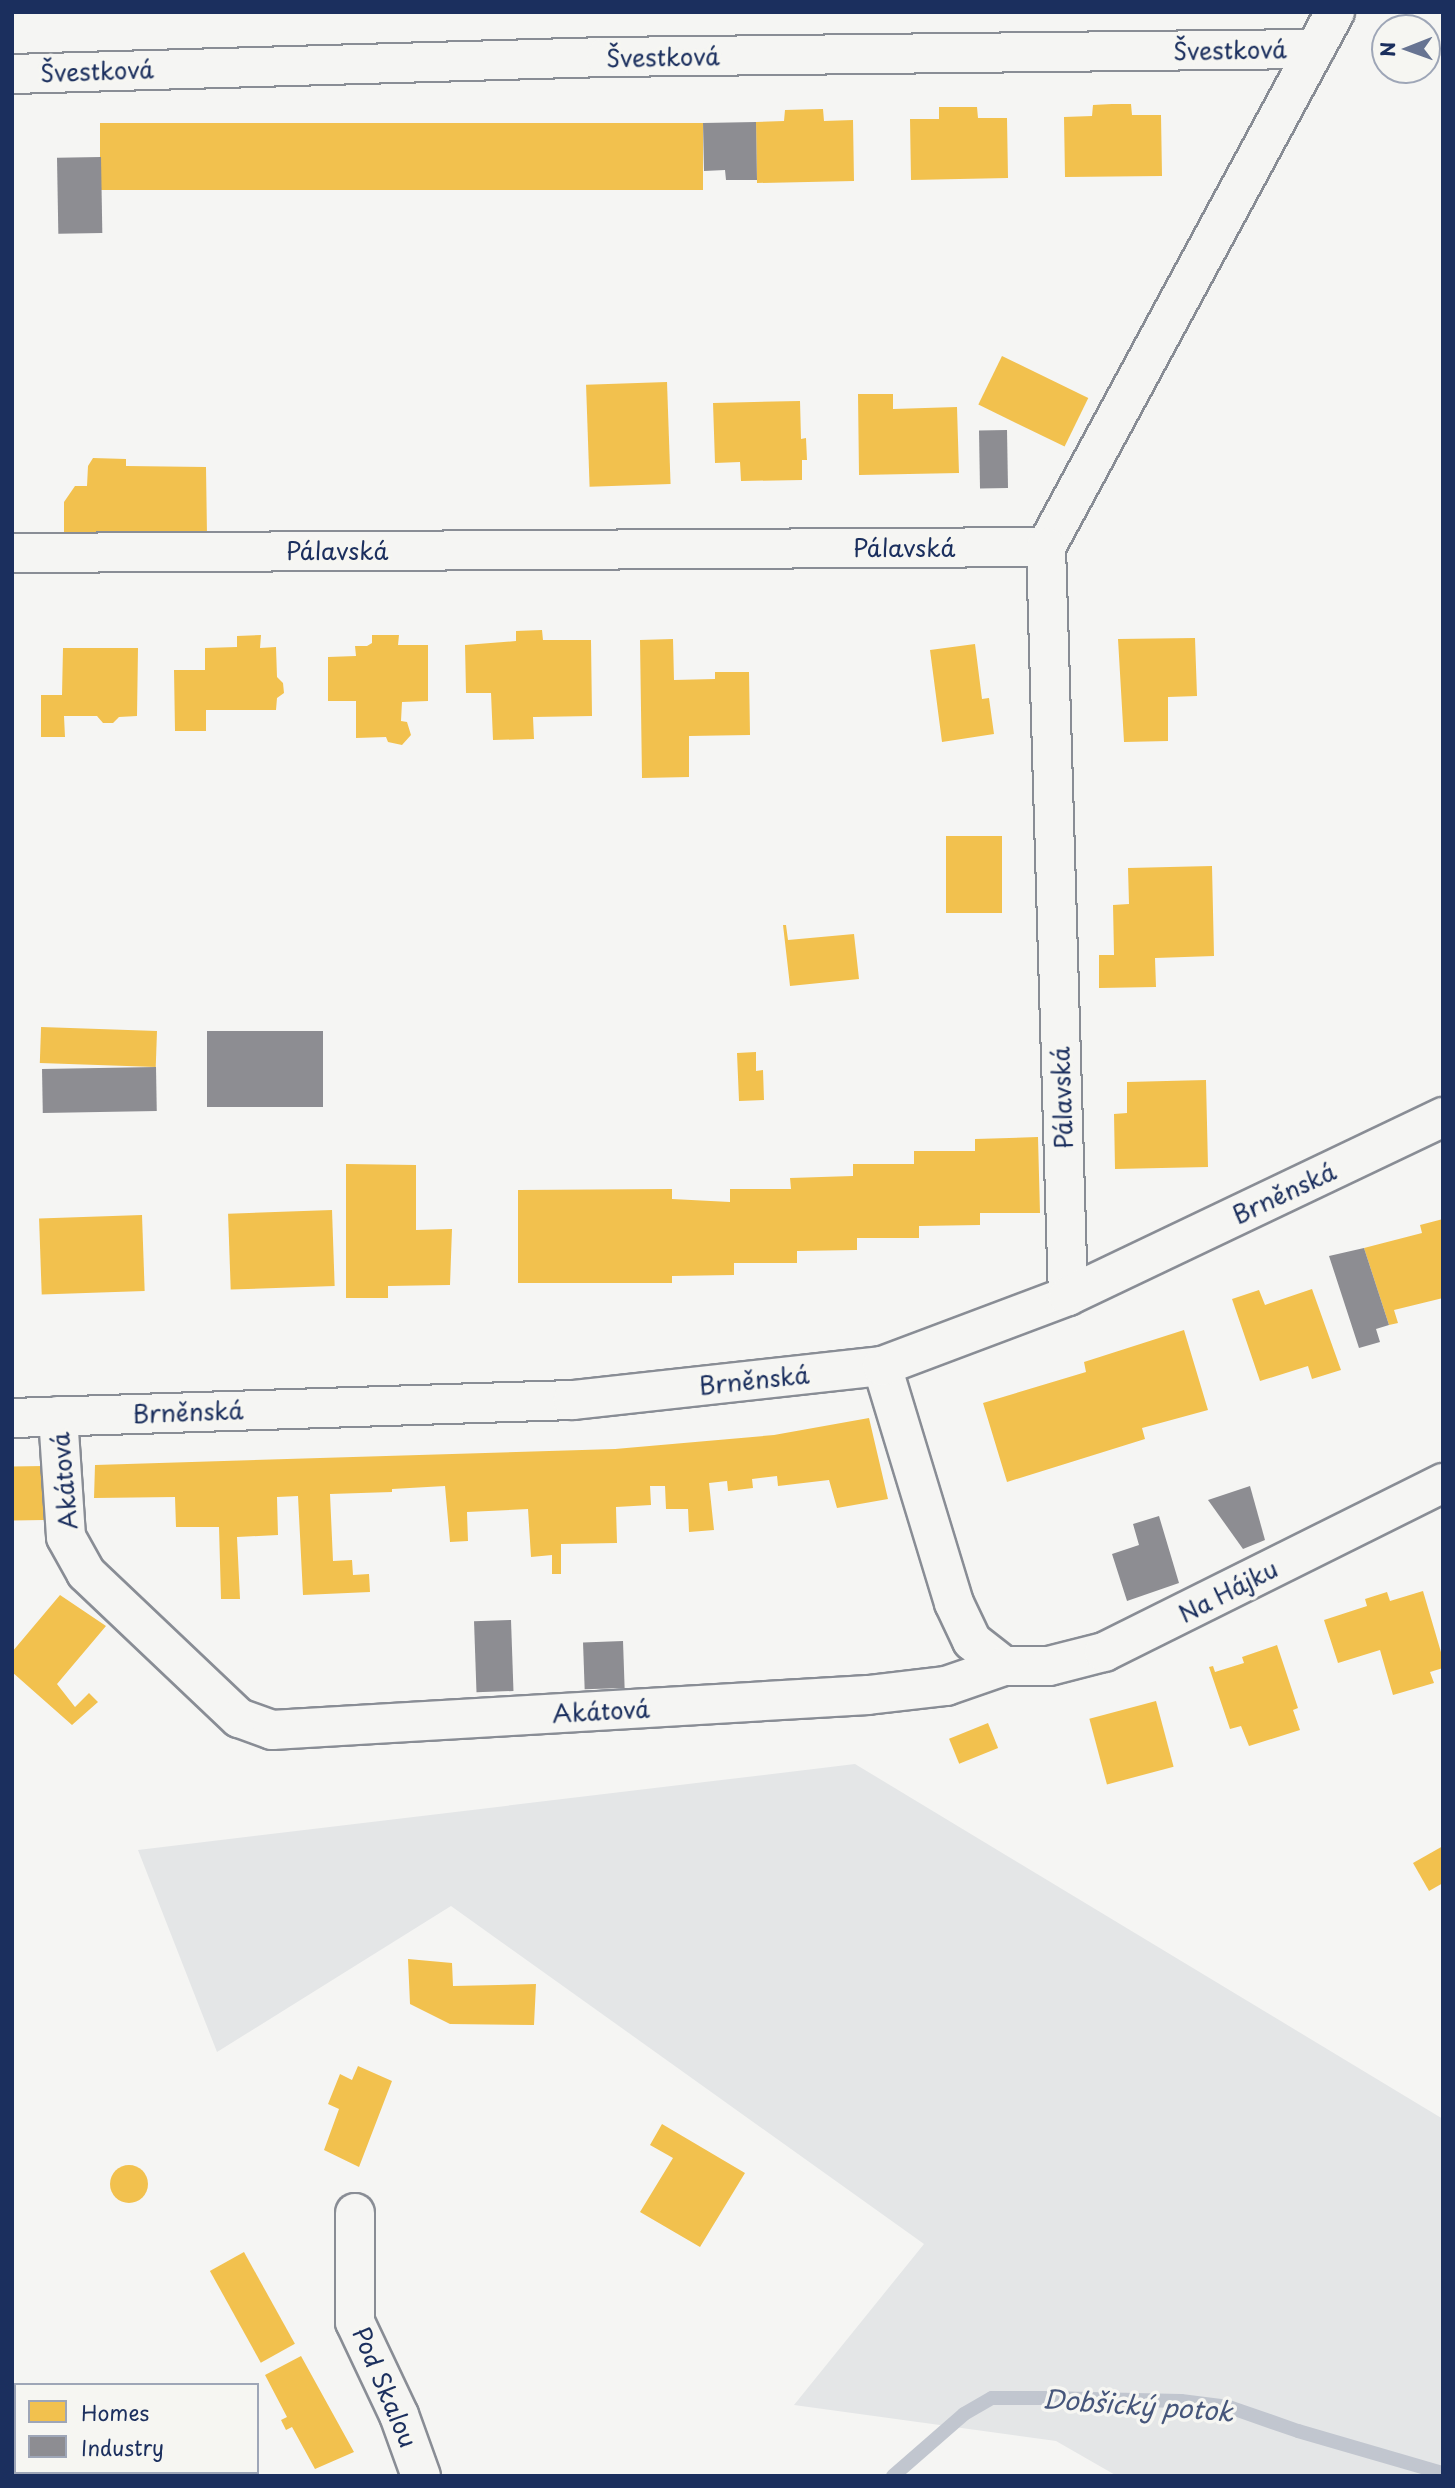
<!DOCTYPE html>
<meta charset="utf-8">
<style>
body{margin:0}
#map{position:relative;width:1455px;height:2488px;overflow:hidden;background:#f5f5f3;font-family:"Playpen Sans",sans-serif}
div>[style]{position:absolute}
.green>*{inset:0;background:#e4e6e7}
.homes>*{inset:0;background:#f2c14e;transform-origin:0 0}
.round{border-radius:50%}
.industry>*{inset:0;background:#8d8d92;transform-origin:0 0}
.stream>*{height:14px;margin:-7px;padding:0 7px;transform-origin:7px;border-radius:7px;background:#c1c6cf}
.roads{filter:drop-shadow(2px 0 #898d95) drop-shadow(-2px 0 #898d95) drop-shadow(0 2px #898d95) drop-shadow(0 -2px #898d95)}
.minor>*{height:38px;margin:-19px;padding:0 19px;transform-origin:19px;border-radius:19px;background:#f5f5f3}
.secondary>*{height:38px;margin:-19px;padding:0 19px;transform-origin:19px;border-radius:19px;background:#f5f5f3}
span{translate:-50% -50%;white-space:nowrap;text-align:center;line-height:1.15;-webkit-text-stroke:7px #f6f6f2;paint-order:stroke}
.street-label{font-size:24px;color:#1b2f5e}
.water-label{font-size:26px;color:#46567b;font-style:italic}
.frame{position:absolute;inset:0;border:14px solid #1b2f5e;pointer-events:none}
.legend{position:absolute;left:14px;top:2383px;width:245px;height:91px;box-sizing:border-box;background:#f6f6f2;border:2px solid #9ea6b7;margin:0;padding:9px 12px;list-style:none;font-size:21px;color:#1b2f5e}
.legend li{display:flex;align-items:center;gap:14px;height:35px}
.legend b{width:35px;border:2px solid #9ea6b7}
.north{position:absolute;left:1371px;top:14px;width:70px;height:70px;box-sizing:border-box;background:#f6f6f2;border:2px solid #9ea6b7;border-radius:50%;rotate:269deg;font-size:19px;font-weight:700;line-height:28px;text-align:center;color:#1b2f5e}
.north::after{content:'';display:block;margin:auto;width:24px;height:32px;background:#677492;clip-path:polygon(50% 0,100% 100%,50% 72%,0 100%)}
</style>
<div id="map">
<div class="green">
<i style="clip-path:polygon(855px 1764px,1443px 2119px,1443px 2476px,1117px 2476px,1056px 2441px,794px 2405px,924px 2244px,451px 1906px,217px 2052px,138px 1850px)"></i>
</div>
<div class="homes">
<i style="clip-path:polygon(1112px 104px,1131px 104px,1132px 115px,1161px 115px,1162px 176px,1065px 177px,1064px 117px,1092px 116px,1093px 105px)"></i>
<i style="clip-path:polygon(939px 107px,977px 107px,978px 118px,1007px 118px,1008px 178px,911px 180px,910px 119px,939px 119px)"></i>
<i style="clip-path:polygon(823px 109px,824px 121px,853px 120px,854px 181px,757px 183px,756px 122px,784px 121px,785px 110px)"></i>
<i style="left:703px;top:123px;width:67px;height:603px;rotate:90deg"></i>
<i style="left:1002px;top:356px;width:96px;height:54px;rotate:26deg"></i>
<i style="left:667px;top:382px;width:102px;height:81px;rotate:88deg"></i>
<i style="clip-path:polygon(858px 394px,893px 394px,893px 409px,957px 407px,959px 473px,859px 475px)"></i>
<i style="clip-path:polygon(800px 401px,801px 439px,806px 438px,807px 460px,802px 460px,802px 480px,741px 481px,740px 462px,715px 463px,713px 403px)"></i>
<i style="clip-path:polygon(93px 458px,126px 459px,126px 466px,206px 467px,207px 535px,64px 534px,64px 502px,75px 486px,87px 486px,88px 466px)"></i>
<i style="clip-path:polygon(542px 630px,543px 640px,591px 640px,592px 716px,533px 717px,534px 739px,493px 740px,491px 693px,466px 693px,465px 645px,516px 641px,516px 631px)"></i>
<i style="clip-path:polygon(261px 635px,260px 648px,276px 647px,277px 677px,283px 683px,284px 693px,277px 698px,276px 710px,206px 710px,206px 731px,175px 731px,174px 670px,205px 670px,205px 648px,237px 647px,237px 636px)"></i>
<i style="clip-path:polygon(372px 635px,399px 635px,398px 645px,428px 645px,428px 701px,402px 702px,401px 721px,407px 722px,411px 735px,402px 745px,388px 742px,386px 737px,356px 738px,356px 701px,328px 701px,328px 657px,356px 656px,355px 646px,367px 646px,372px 643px)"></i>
<i style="clip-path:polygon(1195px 638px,1197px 696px,1168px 697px,1168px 741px,1124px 742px,1118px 639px)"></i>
<i style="clip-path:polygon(673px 639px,674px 680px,715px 679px,715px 672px,749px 672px,750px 735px,689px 736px,689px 777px,642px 778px,640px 640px)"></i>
<i style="clip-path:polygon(975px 644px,982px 699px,989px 698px,994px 734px,942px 742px,930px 650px)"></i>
<i style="clip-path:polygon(63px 648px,138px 648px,137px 716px,119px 717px,113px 723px,103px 723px,97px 716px,64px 716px,65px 737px,41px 737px,41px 695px,62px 695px)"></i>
<i style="left:946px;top:836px;width:56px;height:77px"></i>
<i style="clip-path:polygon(1212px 866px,1214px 956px,1155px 958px,1156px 987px,1099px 988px,1099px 955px,1114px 955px,1113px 905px,1129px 904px,1128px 868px)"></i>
<i style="clip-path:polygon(783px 925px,786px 925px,788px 940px,854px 934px,859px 979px,790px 986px)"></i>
<i style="left:157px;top:1031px;width:36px;height:116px;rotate:92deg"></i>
<i style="clip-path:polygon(756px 1052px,756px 1071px,763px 1070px,764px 1100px,739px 1101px,737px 1053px)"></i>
<i style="clip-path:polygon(1206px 1080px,1208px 1167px,1115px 1169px,1114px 1114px,1127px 1113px,1127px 1082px)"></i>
<i style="clip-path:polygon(1038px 1137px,1040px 1213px,980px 1213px,980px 1225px,919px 1226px,919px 1238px,857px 1238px,857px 1250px,797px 1251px,797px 1263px,734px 1263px,734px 1275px,672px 1276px,672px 1283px,518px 1283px,518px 1190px,672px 1189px,672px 1199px,730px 1202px,730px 1189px,791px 1189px,790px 1178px,853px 1176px,853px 1164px,914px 1164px,914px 1151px,975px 1151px,975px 1139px)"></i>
<i style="clip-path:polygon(346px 1164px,416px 1165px,416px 1230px,452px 1229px,450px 1285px,388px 1286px,388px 1298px,346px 1298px)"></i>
<i style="left:332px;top:1210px;width:76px;height:104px;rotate:88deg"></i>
<i style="left:142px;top:1215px;width:76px;height:103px;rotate:88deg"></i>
<i style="clip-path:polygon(1443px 1219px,1443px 1298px,1394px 1310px,1398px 1323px,1389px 1325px,1364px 1248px,1422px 1233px,1420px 1225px)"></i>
<i style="clip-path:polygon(1312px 1289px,1341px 1370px,1312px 1379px,1308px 1366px,1260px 1381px,1232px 1299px,1259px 1290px,1265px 1305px)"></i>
<i style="clip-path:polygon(1184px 1330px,1208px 1410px,1142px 1428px,1145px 1439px,1007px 1482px,983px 1403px,1086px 1372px,1084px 1362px)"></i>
<i style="clip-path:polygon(869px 1418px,888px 1499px,837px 1508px,829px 1480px,778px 1486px,777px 1476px,752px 1479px,753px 1488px,728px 1491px,727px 1481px,709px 1483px,714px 1530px,689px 1532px,688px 1509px,666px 1509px,665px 1486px,650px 1486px,651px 1505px,616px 1507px,617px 1543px,561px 1544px,561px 1574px,552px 1574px,552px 1555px,531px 1557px,528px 1509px,467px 1512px,468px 1541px,450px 1542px,445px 1486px,392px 1489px,392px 1492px,330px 1494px,333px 1561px,352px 1560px,353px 1575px,369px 1574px,370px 1592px,303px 1595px,298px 1496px,277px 1497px,278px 1535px,237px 1537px,240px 1599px,221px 1599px,219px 1527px,176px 1527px,175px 1497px,94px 1498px,95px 1465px,615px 1449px,774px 1435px)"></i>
<i style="left:43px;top:1466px;width:54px;height:31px;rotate:89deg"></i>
<i style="clip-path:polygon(1423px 1591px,1443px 1659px,1443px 1668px,1430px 1672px,1434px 1683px,1393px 1695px,1380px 1650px,1338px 1663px,1324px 1620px,1367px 1606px,1365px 1599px,1387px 1592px,1390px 1601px)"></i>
<i style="clip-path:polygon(60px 1595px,106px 1626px,57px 1684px,75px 1707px,89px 1693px,98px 1702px,72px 1725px,12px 1672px,12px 1652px)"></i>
<i style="clip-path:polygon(1277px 1645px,1298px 1708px,1293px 1710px,1300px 1730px,1249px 1746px,1241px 1726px,1230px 1729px,1209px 1667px,1213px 1666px,1215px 1672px,1244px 1663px,1242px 1657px)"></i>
<i style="left:1156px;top:1701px;width:68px;height:69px;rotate:75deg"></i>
<i style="left:988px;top:1723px;width:27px;height:42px;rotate:68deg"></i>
<i style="clip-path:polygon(1443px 1846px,1443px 1883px,1429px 1891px,1413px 1863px)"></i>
<i style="clip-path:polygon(408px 1959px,452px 1963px,453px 1986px,536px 1984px,534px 2025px,450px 2024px,410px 2004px)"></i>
<i style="clip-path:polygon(358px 2066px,392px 2081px,359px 2167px,324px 2150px,339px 2109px,328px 2104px,340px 2074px,352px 2080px)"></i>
<i style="clip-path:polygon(662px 2124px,745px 2173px,700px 2247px,640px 2212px,673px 2158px,650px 2145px)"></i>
<i class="round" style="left:110px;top:2165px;width:38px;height:38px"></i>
<i style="left:244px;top:2252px;width:105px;height:39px;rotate:61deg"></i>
<i style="clip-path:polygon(301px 2356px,354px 2452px,315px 2469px,292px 2427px,286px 2430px,281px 2420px,287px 2417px,265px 2375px)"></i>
</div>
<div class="industry">
<i style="clip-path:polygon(756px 122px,757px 180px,726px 180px,725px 170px,704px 171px,703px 123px)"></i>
<i style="left:101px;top:157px;width:76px;height:44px;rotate:89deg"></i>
<i style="left:1007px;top:430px;width:58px;height:28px;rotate:89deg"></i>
<i style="left:323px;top:1031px;width:76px;height:116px;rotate:90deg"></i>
<i style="left:156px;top:1067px;width:44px;height:114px;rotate:89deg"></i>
<i style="clip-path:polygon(1364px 1248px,1389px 1325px,1376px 1329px,1380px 1342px,1359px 1348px,1329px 1256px)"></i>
<i style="clip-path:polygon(1250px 1486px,1265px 1540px,1243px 1549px,1208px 1500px)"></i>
<i style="clip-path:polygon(1159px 1516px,1179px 1583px,1127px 1601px,1112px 1554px,1139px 1545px,1133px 1524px)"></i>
<i style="left:511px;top:1620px;width:71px;height:37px;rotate:88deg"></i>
<i style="left:623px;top:1641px;width:47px;height:40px;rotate:88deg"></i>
</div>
<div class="stream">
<i style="left:893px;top:2476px;width:94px;rotate:-41.1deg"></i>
<i style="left:964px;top:2414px;width:32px;rotate:-30deg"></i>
<i style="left:992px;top:2398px;width:53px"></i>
<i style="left:1045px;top:2398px;width:136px;rotate:1.3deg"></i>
<i style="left:1181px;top:2401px;width:48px;rotate:7.1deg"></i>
<i style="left:1229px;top:2407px;width:73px;rotate:19.2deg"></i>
<i style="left:1298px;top:2431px;width:151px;rotate:16.2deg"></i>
</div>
<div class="roads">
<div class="minor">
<i style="left:12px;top:74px;width:594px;rotate:-1.64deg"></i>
<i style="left:606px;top:57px;width:709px;rotate:-0.65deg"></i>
<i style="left:1046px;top:547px;width:608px;rotate:-61.62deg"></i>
<i style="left:12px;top:553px;width:1034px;rotate:-0.33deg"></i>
<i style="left:1046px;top:547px;width:749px;rotate:88.32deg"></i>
<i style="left:882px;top:1366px;width:248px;rotate:73.1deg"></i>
<i style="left:954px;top:1603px;width:42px;rotate:64.7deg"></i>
<i style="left:972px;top:1641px;width:41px;rotate:38deg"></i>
<i style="left:58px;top:1416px;width:121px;rotate:86.2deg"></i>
<i style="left:66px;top:1537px;width:41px;rotate:60.9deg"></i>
<i style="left:86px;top:1573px;width:211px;rotate:43.5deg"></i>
<i style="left:239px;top:1718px;width:35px;rotate:20deg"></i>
<i style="left:272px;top:1730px;width:597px;rotate:-3.36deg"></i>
<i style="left:868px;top:1695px;width:79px;rotate:-6.6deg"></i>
<i style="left:946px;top:1686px;width:61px;rotate:-19deg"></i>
<i style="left:1004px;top:1666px;width:45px"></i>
<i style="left:1049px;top:1666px;width:57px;rotate:-14.3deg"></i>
<i style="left:1104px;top:1652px;width:379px;rotate:-26.5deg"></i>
<i style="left:355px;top:2213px;width:109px;rotate:90deg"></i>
<i style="left:355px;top:2322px;width:103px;rotate:64.7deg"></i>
<i style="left:399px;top:2415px;width:65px;rotate:70.2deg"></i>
</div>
<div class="secondary">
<i style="left:12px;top:1418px;width:561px;rotate:-1.84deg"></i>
<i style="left:573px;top:1400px;width:311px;rotate:-6.3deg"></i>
<i style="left:882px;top:1366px;width:199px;rotate:-20.6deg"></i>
<i style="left:1068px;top:1296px;width:416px;rotate:-25.5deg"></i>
</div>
</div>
<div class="street-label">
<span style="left:1230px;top:50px;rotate:-1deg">Švestková</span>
<span style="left:663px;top:57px;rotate:-1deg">Švestková</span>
<span style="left:97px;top:71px;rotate:-2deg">Švestková</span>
<span style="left:904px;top:548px">Pálavská</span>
<span style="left:337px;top:551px">Pálavská</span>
<span style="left:1062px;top:1098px;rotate:-92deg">Pálavská</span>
<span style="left:1284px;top:1193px;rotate:-25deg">Brněnská</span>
<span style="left:754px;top:1380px;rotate:-6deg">Brněnská</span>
<span style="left:188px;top:1412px;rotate:-2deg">Brněnská</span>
<span style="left:64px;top:1481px;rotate:-95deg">Akátová</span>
<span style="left:1228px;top:1591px;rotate:-27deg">Na Hájku</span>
<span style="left:601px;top:1711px;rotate:-3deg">Akátová</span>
<span style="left:385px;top:2387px;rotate:67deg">Pod Skalou</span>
</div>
<div class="water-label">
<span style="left:1138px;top:2405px;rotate:4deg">Dobšický potok</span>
</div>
<div class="frame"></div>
<ul class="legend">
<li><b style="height:19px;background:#f2c14e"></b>Homes</li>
<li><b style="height:19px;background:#8d8d92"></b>Industry</li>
</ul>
<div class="north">N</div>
</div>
